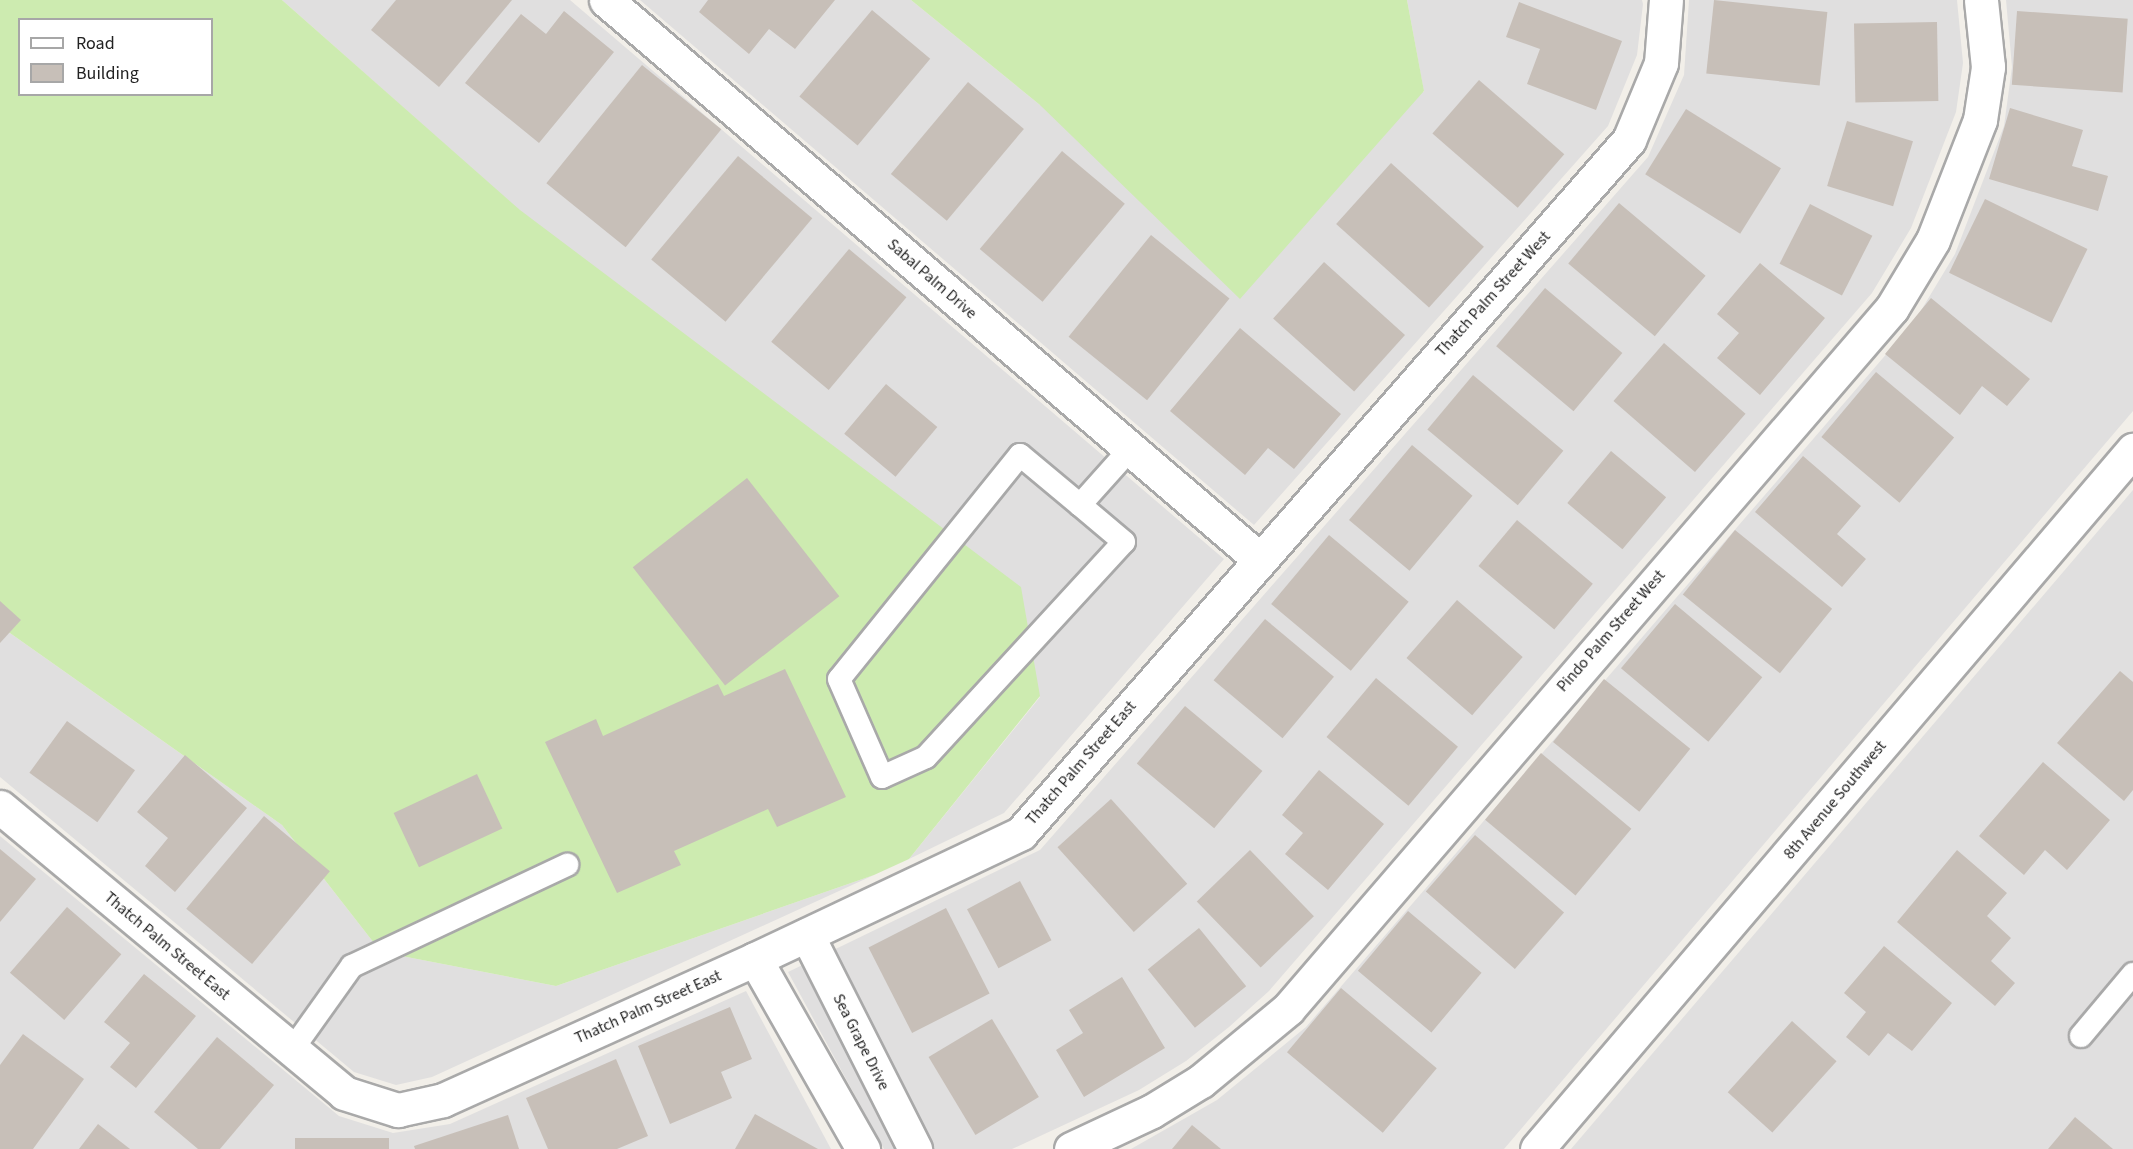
<!DOCTYPE html>
<style>
body{margin:0}
#map{position:relative;width:2133px;height:1149px;overflow:hidden;background:#f2efe9;font-family:"Source Sans 3",sans-serif}
div>[style]{position:absolute}
.residential>*{inset:0;background:#e0dfdf}
.grass>*{inset:0;background:#cdebb0}
.building>*{inset:0;background:#c7bfb8;transform-origin:0 0}
.roads{filter:drop-shadow(2px 0 #a9a9a9) drop-shadow(-2px 0 #a9a9a9) drop-shadow(0 2px #a9a9a9) drop-shadow(0 -2px #a9a9a9)}
.service>*{height:22px;margin:-11px;padding:0 11px;transform-origin:11px;border-radius:11px;background:#fff}
.minor>*{height:33px;margin:-16.5px;padding:0 16.5px;transform-origin:16.5px;border-radius:16.5px;background:#fff}
.tertiary>*{height:33px;margin:-16.5px;padding:0 16.5px;transform-origin:16.5px;border-radius:16.5px;background:#fff}
span{translate:-50% -50%;white-space:nowrap;text-align:center;line-height:1.15;-webkit-text-stroke:5px #fff;paint-order:stroke}
.street-label{font-size:16px;color:#222}
.legend{position:absolute;left:18px;top:18px;width:195px;height:78px;box-sizing:border-box;background:#fff;border:2px solid #a7a7a7;margin:0;padding:8px 10px;list-style:none;font-size:18px;color:#222}
.legend li{display:flex;align-items:center;gap:12px;height:30px}
.legend b{width:30px;border:2px solid #a7a7a7}
</style>
<div id="map">
<div class="residential">
<i style="clip-path:polygon(282px 0,570px 0,1224px 559px,1004px 813px,909px 859px,1040px 697px,519px 210px)"></i>
<i style="clip-path:polygon(640px 0,911px 0,1040px 105px,1424px 92px,1407px 0,1642px 0,1643px 4px,1637px 55px,1608px 126px,1254px 525px)"></i>
<i style="clip-path:polygon(1689px 0,1957px 0,1963px 63px,1956px 112px,1911px 228px,1872px 293px,1269px 991px,1229px 1027px,1186px 1061px,1139px 1090px,1012px 1149px,884px 1149px,788px 972px,1040px 850px,1648px 157px,1684px 75px)"></i>
<i style="clip-path:polygon(2006px 0,2133px 0,2133px 411px,1504px 1149px,1131px 1149px,1217px 1100px,1306px 1027px,1914px 322px,1955px 254px,2004px 126px,2012px 67px)"></i>
<i style="clip-path:polygon(2133px 490px,2133px 1149px,1571px 1149px)"></i>
<i style="clip-path:polygon(0 626px,282px 825px,381px 952px,556px 986px,874px 875px,432px 1077px,396px 1085px,354px 1072px,0 777px)"></i>
<i style="clip-path:polygon(0 836px,339px 1116px,393px 1133px,450px 1124px,746px 991px,831px 1149px,0 1149px)"></i>
</div>
<div class="grass">
<i style="clip-path:polygon(evenodd,0 0,282px 0,520px 210px,1021px 587px,1040px 696px,909px 859px,874px 875px,556px 986px,381px 952px,282px 825px,0 626px,0 0,20px 20px,212px 20px,212px 94px,20px 94px,20px 20px)"></i>
<i style="clip-path:polygon(911px 0,1407px 0,1424px 91px,1240px 299px,1040px 105px)"></i>
</div>
<div class="building">
<i style="clip-path:polygon(396px 0,512px 0,439px 87px,371px 30px)"></i>
<i style="clip-path:polygon(708px 0,835px 0,795px 49px,769px 29px,749px 54px,699px 12px)"></i>
<i style="left:1714px;top:0;width:114px;height:74px;rotate:6deg"></i>
<i style="clip-path:polygon(1519px 2px,1622px 41px,1596px 110px,1527px 84px,1540px 49px,1506px 37px)"></i>
<i style="left:872px;top:10px;width:76px;height:113px;rotate:40deg"></i>
<i style="clip-path:polygon(564px 11px,614px 52px,539px 143px,465px 83px,521px 14px,546px 34px)"></i>
<i style="left:2017px;top:11px;width:111px;height:74px;rotate:4deg"></i>
<i style="left:1937px;top:22px;width:79px;height:83px;rotate:89deg"></i>
<i style="left:642px;top:65px;width:102px;height:152px;rotate:39deg"></i>
<i style="left:1479px;top:80px;width:113px;height:71px;rotate:41deg"></i>
<i style="left:968px;top:82px;width:73px;height:120px;rotate:40deg"></i>
<i style="clip-path:polygon(2010px 108px,2083px 130px,2072px 166px,2108px 176px,2098px 211px,1989px 179px)"></i>
<i style="left:1686px;top:109px;width:112px;height:77px;rotate:32deg"></i>
<i style="left:1847px;top:121px;width:69px;height:68px;rotate:17deg"></i>
<i style="left:1062px;top:151px;width:82px;height:128px;rotate:40deg"></i>
<i style="left:738px;top:156px;width:97px;height:135px;rotate:40deg"></i>
<i style="left:1391px;top:163px;width:125px;height:82px;rotate:42deg"></i>
<i style="left:1985px;top:199px;width:114px;height:82px;rotate:26deg"></i>
<i style="left:1619px;top:203px;width:113px;height:79px;rotate:40deg"></i>
<i style="left:1810px;top:204px;width:70px;height:67px;rotate:27deg"></i>
<i style="left:1151px;top:235px;width:101px;height:131px;rotate:39deg"></i>
<i style="left:849px;top:249px;width:75px;height:121px;rotate:40deg"></i>
<i style="left:1324px;top:262px;width:109px;height:76px;rotate:42deg"></i>
<i style="clip-path:polygon(1760px 263px,1825px 318px,1760px 395px,1717px 358px,1739px 333px,1717px 314px)"></i>
<i style="left:1545px;top:288px;width:101px;height:76px;rotate:40deg"></i>
<i style="clip-path:polygon(1931px 298px,2030px 379px,2007px 406px,1982px 386px,1960px 415px,1885px 354px)"></i>
<i style="clip-path:polygon(1240px 328px,1341px 414px,1294px 469px,1268px 448px,1245px 475px,1170px 411px)"></i>
<i style="left:1664px;top:343px;width:108px;height:77px;rotate:41deg"></i>
<i style="left:1876px;top:372px;width:102px;height:85px;rotate:40deg"></i>
<i style="left:1473px;top:375px;width:118px;height:71px;rotate:40deg"></i>
<i style="left:886px;top:384px;width:67px;height:65px;rotate:40deg"></i>
<i style="left:1412px;top:445px;width:79px;height:98px;rotate:40deg"></i>
<i style="left:1611px;top:451px;width:72px;height:68px;rotate:40deg"></i>
<i style="clip-path:polygon(1803px 456px,1861px 506px,1837px 534px,1866px 559px,1842px 587px,1755px 512px)"></i>
<i style="left:747px;top:478px;width:150px;height:145px;rotate:52deg"></i>
<i style="left:1517px;top:520px;width:99px;height:60px;rotate:40deg"></i>
<i style="left:1735px;top:530px;width:125px;height:83px;rotate:39deg"></i>
<i style="left:1329px;top:535px;width:104px;height:90px;rotate:40deg"></i>
<i style="left:1457px;top:600px;width:87px;height:77px;rotate:41deg"></i>
<i style="clip-path:polygon(0 601px,21px 620px,0 643px)"></i>
<i style="left:1675px;top:604px;width:114px;height:84px;rotate:40deg"></i>
<i style="left:1265px;top:619px;width:90px;height:80px;rotate:40deg"></i>
<i style="clip-path:polygon(785px 669px,846px 797px,777px 827px,768px 809px,674px 851px,681px 865px,617px 893px,545px 742px,596px 719px,603px 736px,718px 684px,724px 696px)"></i>
<i style="clip-path:polygon(2120px 671px,2133px 682px,2133px 790px,2124px 801px,2057px 743px)"></i>
<i style="left:1376px;top:678px;width:107px;height:77px;rotate:40deg"></i>
<i style="left:1604px;top:679px;width:111px;height:81px;rotate:39deg"></i>
<i style="left:1185px;top:706px;width:101px;height:75px;rotate:40deg"></i>
<i style="left:67px;top:721px;width:84px;height:64px;rotate:36deg"></i>
<i style="left:1541px;top:753px;width:118px;height:87px;rotate:40deg"></i>
<i style="clip-path:polygon(185px 755px,247px 808px,175px 892px,145px 866px,168px 838px,137px 812px)"></i>
<i style="clip-path:polygon(2043px 762px,2110px 820px,2067px 870px,2045px 850px,2024px 875px,1979px 836px)"></i>
<i style="clip-path:polygon(1319px 770px,1384px 824px,1328px 890px,1285px 854px,1303px 833px,1282px 815px)"></i>
<i style="left:477px;top:774px;width:60px;height:92px;rotate:65deg"></i>
<i style="left:1111px;top:799px;width:114px;height:72px;rotate:48deg"></i>
<i style="left:264px;top:816px;width:86px;height:121px;rotate:40deg"></i>
<i style="left:1475px;top:835px;width:118px;height:75px;rotate:41deg"></i>
<i style="clip-path:polygon(0 849px,36px 879px,0 922px)"></i>
<i style="left:1250px;top:850px;width:92px;height:74px;rotate:46deg"></i>
<i style="clip-path:polygon(1957px 850px,2007px 893px,1987px 916px,2011px 938px,1991px 961px,2015px 983px,1995px 1006px,1897px 922px)"></i>
<i style="left:1020px;top:881px;width:67px;height:60px;rotate:62deg"></i>
<i style="left:67px;top:907px;width:72px;height:87px;rotate:41deg"></i>
<i style="left:946px;top:908px;width:96px;height:87px;rotate:63deg"></i>
<i style="left:1408px;top:911px;width:96px;height:78px;rotate:40deg"></i>
<i style="left:1199px;top:928px;width:75px;height:66px;rotate:51deg"></i>
<i style="clip-path:polygon(1884px 946px,1952px 1003px,1912px 1051px,1888px 1033px,1869px 1056px,1846px 1037px,1866px 1012px,1844px 993px)"></i>
<i style="clip-path:polygon(144px 974px,196px 1016px,136px 1088px,110px 1067px,130px 1043px,104px 1022px)"></i>
<i style="clip-path:polygon(1122px 977px,1165px 1048px,1084px 1097px,1056px 1050px,1083px 1033px,1069px 1010px)"></i>
<i style="left:1341px;top:988px;width:125px;height:84px;rotate:40deg"></i>
<i style="clip-path:polygon(730px 1007px,752px 1059px,721px 1072px,732px 1098px,670px 1124px,638px 1046px)"></i>
<i style="left:992px;top:1019px;width:91px;height:74px;rotate:59deg"></i>
<i style="left:1792px;top:1021px;width:60px;height:96px;rotate:42deg"></i>
<i style="clip-path:polygon(23px 1034px,84px 1079px,33px 1149px,0 1149px,0 1065px)"></i>
<i style="clip-path:polygon(217px 1037px,274px 1085px,220px 1149px,198px 1149px,154px 1112px)"></i>
<i style="clip-path:polygon(616px 1059px,648px 1136px,617px 1149px,548px 1149px,526px 1098px)"></i>
<i style="clip-path:polygon(755px 1114px,818px 1149px,735px 1149px)"></i>
<i style="clip-path:polygon(508px 1115px,519px 1149px,415px 1149px,414px 1146px)"></i>
<i style="clip-path:polygon(2075px 1117px,2113px 1149px,2048px 1149px)"></i>
<i style="clip-path:polygon(98px 1124px,130px 1149px,79px 1149px)"></i>
<i style="clip-path:polygon(1192px 1125px,1221px 1149px,1172px 1149px)"></i>
<i style="left:389px;top:1138px;width:11px;height:94px;rotate:90deg"></i>
</div>
<div class="roads">
<div class="service">
<i style="left:1080px;top:505px;width:78px;rotate:-140.2deg"></i>
<i style="left:1020px;top:455px;width:288px;rotate:128.9deg"></i>
<i style="left:839px;top:679px;width:107px;rotate:66.3deg"></i>
<i style="left:882px;top:777px;width:48px;rotate:-24.4deg"></i>
<i style="left:926px;top:757px;width:292px;rotate:-47.4deg"></i>
<i style="left:1124px;top:542px;width:57px;rotate:-139.9deg"></i>
<i style="left:1080px;top:505px;width:75px;rotate:-48.2deg"></i>
<i style="left:2081px;top:1036px;width:81px;rotate:-50deg"></i>
<i style="left:292px;top:1050px;width:103px;rotate:-54.5deg"></i>
<i style="left:352px;top:966px;width:238px;rotate:-25.2deg"></i>
</div>
<div class="minor">
<i style="left:606px;top:0;width:858px;rotate:40.56deg"></i>
<i style="left:0;top:807px;width:447px;rotate:39.7deg"></i>
<i style="left:344px;top:1093px;width:57px;rotate:17.5deg"></i>
<i style="left:398px;top:1110px;width:46px;rotate:-12.5deg"></i>
<i style="left:443px;top:1100px;width:342px;rotate:-24.3deg"></i>
<i style="left:755px;top:959px;width:294px;rotate:-25.3deg"></i>
<i style="left:1021px;top:833px;width:922px;rotate:-48.74deg"></i>
<i style="left:1629px;top:140px;width:83px;rotate:-67.4deg"></i>
<i style="left:1661px;top:63px;width:63px;rotate:-85.5deg"></i>
<i style="left:807px;top:935px;width:240px;rotate:63.2deg"></i>
<i style="left:755px;top:959px;width:219px;rotate:60.4deg"></i>
<i style="left:1071px;top:1149px;width:89px;rotate:-25.1deg"></i>
<i style="left:1152px;top:1111px;width:57px;rotate:-31.5deg"></i>
<i style="left:1201px;top:1081px;width:113px;rotate:-39.6deg"></i>
<i style="left:1288px;top:1009px;width:925px;rotate:-49.25deg"></i>
<i style="left:1892px;top:308px;width:79px;rotate:-58.9deg"></i>
<i style="left:1933px;top:240px;width:129px;rotate:-68.6deg"></i>
<i style="left:1980px;top:120px;width:54px;rotate:-81.4deg"></i>
<i style="left:1988px;top:67px;width:67px;rotate:-96deg"></i>
</div>
<div class="tertiary">
<i style="left:1537px;top:1149px;width:919px;rotate:-49.55deg"></i>
</div>
</div>
<div class="street-label">
<span style="left:932px;top:279px;rotate:41deg">Sabal Palm Drive</span>
<span style="left:1493px;top:294px;rotate:-48deg">Thatch Palm Street West</span>
<span style="left:1611px;top:631px;rotate:-49deg">Pindo Palm Street West</span>
<span style="left:1081px;top:763px;rotate:-49deg">Thatch Palm Street East</span>
<span style="left:1835px;top:800px;rotate:-50deg">8th Avenue Southwest</span>
<span style="left:167px;top:946px;rotate:40deg">Thatch Palm Street East</span>
<span style="left:648px;top:1007px;rotate:-24deg">Thatch Palm Street East</span>
<span style="left:861px;top:1042px;rotate:63deg">Sea Grape Drive</span>
</div>
<ul class="legend">
<li><b style="height:8px;background:#fff"></b>Road</li>
<li><b style="height:16px;background:#c7bfb8"></b>Building</li>
</ul>
</div>
